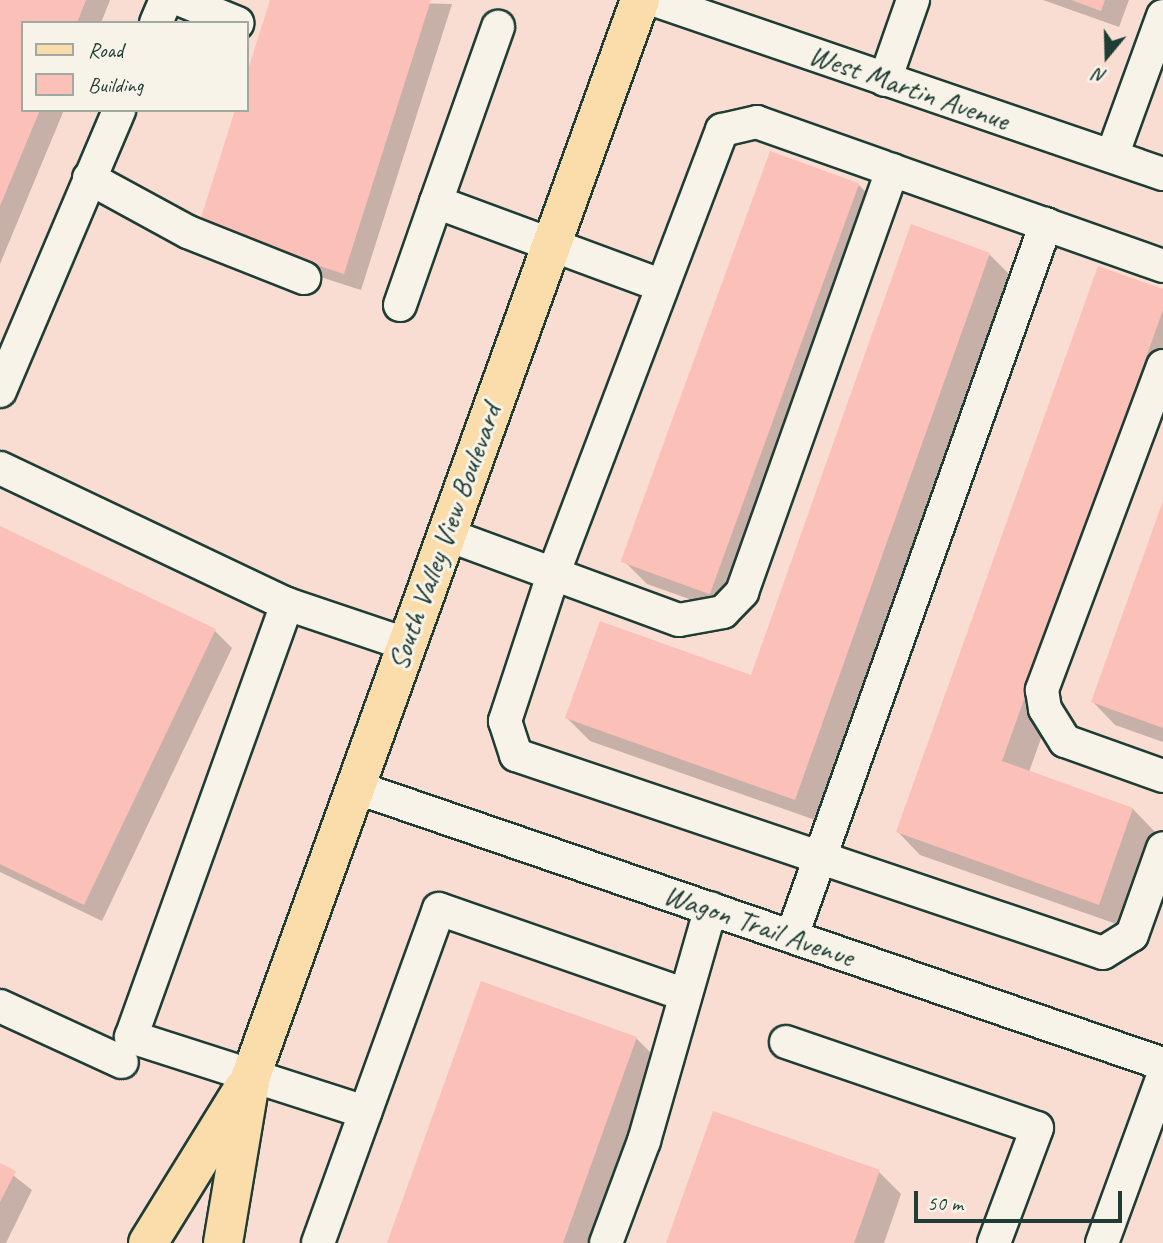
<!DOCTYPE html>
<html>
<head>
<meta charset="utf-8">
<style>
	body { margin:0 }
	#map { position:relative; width:1163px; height:1243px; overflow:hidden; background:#f8e9de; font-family:Caveat,sans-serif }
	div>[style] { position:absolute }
	.built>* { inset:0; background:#f9ddd3 }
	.shadow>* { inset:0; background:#0003 }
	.building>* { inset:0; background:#fbc0b8; transform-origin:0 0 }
	.roads { filter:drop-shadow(2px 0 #1f3d34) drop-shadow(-2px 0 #1f3d34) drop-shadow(0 2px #1f3d34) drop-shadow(0 -2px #1f3d34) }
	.minor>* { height:32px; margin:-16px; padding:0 16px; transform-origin:16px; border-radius:16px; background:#f7f3e8 }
	.major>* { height:38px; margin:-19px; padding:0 19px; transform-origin:19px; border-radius:19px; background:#faddab }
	span { translate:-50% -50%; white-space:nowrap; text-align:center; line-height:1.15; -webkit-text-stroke:6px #f7f3e8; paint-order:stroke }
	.street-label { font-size:30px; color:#1f3d34 }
	.legend { position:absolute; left:21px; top:21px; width:228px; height:91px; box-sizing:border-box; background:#f7f3e8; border:2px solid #a1aaa0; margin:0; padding:9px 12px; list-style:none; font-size:21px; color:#1f3d34 }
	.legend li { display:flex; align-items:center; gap:14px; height:35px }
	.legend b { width:35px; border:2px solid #a1aaa0 }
	.north { position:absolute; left:1072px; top:21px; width:70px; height:70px; -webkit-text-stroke:5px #f7f3e8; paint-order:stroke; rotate:199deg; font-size:19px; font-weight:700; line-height:28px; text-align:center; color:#1f3d34 }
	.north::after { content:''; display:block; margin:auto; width:24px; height:32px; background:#1f3d34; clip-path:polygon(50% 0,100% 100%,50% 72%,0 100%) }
	.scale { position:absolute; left:914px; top:1191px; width:208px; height:32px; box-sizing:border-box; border:4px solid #1f3d34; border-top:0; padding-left:9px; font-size:21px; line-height:24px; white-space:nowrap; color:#1f3d34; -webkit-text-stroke:5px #f7f3e8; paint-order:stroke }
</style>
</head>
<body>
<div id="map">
	<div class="built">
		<div style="clip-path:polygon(evenodd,0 0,1163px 0,1163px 1243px,0 1243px,0 0,23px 23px,247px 23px,247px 110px,23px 110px,23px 23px)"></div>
	</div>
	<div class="shadow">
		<div style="clip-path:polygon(0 0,110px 0,101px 23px,23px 23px,23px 110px,64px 110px,0 264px)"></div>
		<div style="clip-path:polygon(272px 0,452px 4px,361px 290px,217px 244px,247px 110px,247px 79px)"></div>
		<div style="clip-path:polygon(1043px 0,1129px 0,1119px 27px)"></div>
		<div style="clip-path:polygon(859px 185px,881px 208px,734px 615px,647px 584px,624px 561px)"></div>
		<div style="clip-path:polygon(989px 254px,1012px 277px,818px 821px,590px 741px,567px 718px,752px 677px)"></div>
		<div style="clip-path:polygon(1163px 291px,1163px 396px,1029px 772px,1133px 809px,1155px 832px,1122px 926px,920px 855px,898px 832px)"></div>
		<div style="clip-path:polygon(1163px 505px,1163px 742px,1115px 725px,1093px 702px)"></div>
		<div style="clip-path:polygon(0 528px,215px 631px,232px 648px,102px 921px,0 872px)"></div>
		<div style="clip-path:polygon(636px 1038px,659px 1061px,593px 1243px,389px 1243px)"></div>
		<div style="clip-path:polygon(0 1165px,32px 1190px,6px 1243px,0 1243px)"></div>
		<div style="clip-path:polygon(879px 1172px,901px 1194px,884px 1243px,668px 1243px)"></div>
	</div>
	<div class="building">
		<div style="clip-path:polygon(0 0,86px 0,77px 23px,23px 23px,23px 110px,40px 110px,0 206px)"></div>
		<div style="clip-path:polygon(270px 0,431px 0,344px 274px,198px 227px,235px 110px,247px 110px,247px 73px)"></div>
		<div style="clip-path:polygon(1071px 0,1105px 0,1101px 11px)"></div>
		<div style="left:770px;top:151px;width:95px;height:437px;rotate:20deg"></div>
		<div style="clip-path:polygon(911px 224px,990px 253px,795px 800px,565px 718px,600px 621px,751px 675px)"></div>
		<div style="clip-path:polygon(1098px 266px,1163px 289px,1163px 310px,1002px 761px,1133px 808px,1099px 905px,896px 832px)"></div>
		<div style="clip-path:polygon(1163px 501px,1163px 728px,1091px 702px)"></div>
		<div style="clip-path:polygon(0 526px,216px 629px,84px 905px,0 864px)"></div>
		<div style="clip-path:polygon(481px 981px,637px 1037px,563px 1243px,387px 1243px)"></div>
		<div style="clip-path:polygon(713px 1111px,880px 1170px,854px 1243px,666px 1243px)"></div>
		<div style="clip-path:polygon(0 1163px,16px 1171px,0 1202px)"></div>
	</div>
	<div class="roads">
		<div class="minor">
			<div style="left:181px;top:0;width:61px;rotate:22.3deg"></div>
			<div style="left:655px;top:0;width:537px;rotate:18.91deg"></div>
			<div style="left:156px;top:23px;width:25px;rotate:-67deg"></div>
			<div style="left:885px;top:80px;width:85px;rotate:-70.7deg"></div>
			<div style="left:1112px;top:156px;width:149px;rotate:-70deg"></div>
			<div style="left:89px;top:178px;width:113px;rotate:28.6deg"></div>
			<div style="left:188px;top:232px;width:125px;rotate:21.6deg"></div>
			<div style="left:436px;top:202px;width:186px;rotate:-70.5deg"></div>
			<div style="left:1163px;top:266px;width:431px;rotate:-160.5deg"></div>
			<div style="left:757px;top:122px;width:36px;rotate:167deg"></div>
			<div style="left:722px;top:130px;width:476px;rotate:110.8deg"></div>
			<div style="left:553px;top:575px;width:154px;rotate:108.2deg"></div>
			<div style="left:505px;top:721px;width:36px;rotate:72deg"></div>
			<div style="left:516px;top:755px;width:619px;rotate:18.64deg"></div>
			<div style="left:1103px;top:953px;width:34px;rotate:-32deg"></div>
			<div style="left:1132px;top:935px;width:92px;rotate:-70.4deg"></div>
			<div style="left:400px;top:305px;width:109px;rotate:-70.7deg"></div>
			<div style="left:436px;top:202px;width:239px;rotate:20.3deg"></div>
			<div style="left:1163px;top:366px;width:346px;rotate:110.5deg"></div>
			<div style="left:1042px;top:690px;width:19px;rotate:81deg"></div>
			<div style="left:1045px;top:709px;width:38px;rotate:58deg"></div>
			<div style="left:1065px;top:741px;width:104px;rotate:19.7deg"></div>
			<div style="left:0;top:391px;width:305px;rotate:-67deg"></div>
			<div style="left:0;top:468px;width:318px;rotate:25.4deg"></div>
			<div style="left:287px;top:604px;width:126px;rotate:18.6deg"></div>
			<div style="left:445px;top:534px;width:249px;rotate:20.2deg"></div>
			<div style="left:679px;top:620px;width:45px;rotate:-10.3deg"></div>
			<div style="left:723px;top:612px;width:28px;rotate:-46deg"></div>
			<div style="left:742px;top:592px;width:448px;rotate:-70.4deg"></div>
			<div style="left:287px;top:604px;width:460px;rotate:109.8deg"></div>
			<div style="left:131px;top:1037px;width:246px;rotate:17.8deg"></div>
			<div style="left:355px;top:787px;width:854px;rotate:18.92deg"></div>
			<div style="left:792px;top:936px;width:756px;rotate:-70.37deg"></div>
			<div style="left:0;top:1006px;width:134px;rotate:24.7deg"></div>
			<div style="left:786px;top:1042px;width:265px;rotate:18.9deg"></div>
			<div style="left:1037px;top:1128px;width:123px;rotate:110.5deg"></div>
			<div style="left:318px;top:1243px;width:355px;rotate:-70.1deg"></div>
			<div style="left:439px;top:909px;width:258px;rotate:19.2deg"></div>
			<div style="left:606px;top:1243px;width:109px;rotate:-69.6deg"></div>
			<div style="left:644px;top:1141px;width:242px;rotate:-74deg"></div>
			<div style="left:1102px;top:1243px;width:178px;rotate:-69.9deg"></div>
		</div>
		<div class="major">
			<div style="left:148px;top:1243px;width:181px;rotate:-58.3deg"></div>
			<div style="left:223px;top:1243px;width:169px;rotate:-80.5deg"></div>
			<div style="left:251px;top:1076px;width:1144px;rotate:-70.12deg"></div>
		</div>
	</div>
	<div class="street-label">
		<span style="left:909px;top:87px;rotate:19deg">West Martin Avenue</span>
		<span style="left:444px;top:537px;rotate:-70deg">South Valley View Boulevard</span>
		<span style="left:759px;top:925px;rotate:19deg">Wagon Trail Avenue</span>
	</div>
	<ul class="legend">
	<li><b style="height:9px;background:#faddab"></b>Road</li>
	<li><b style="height:19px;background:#fbc0b8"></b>Building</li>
	</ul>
	<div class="north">N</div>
	<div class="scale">50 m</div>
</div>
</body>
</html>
